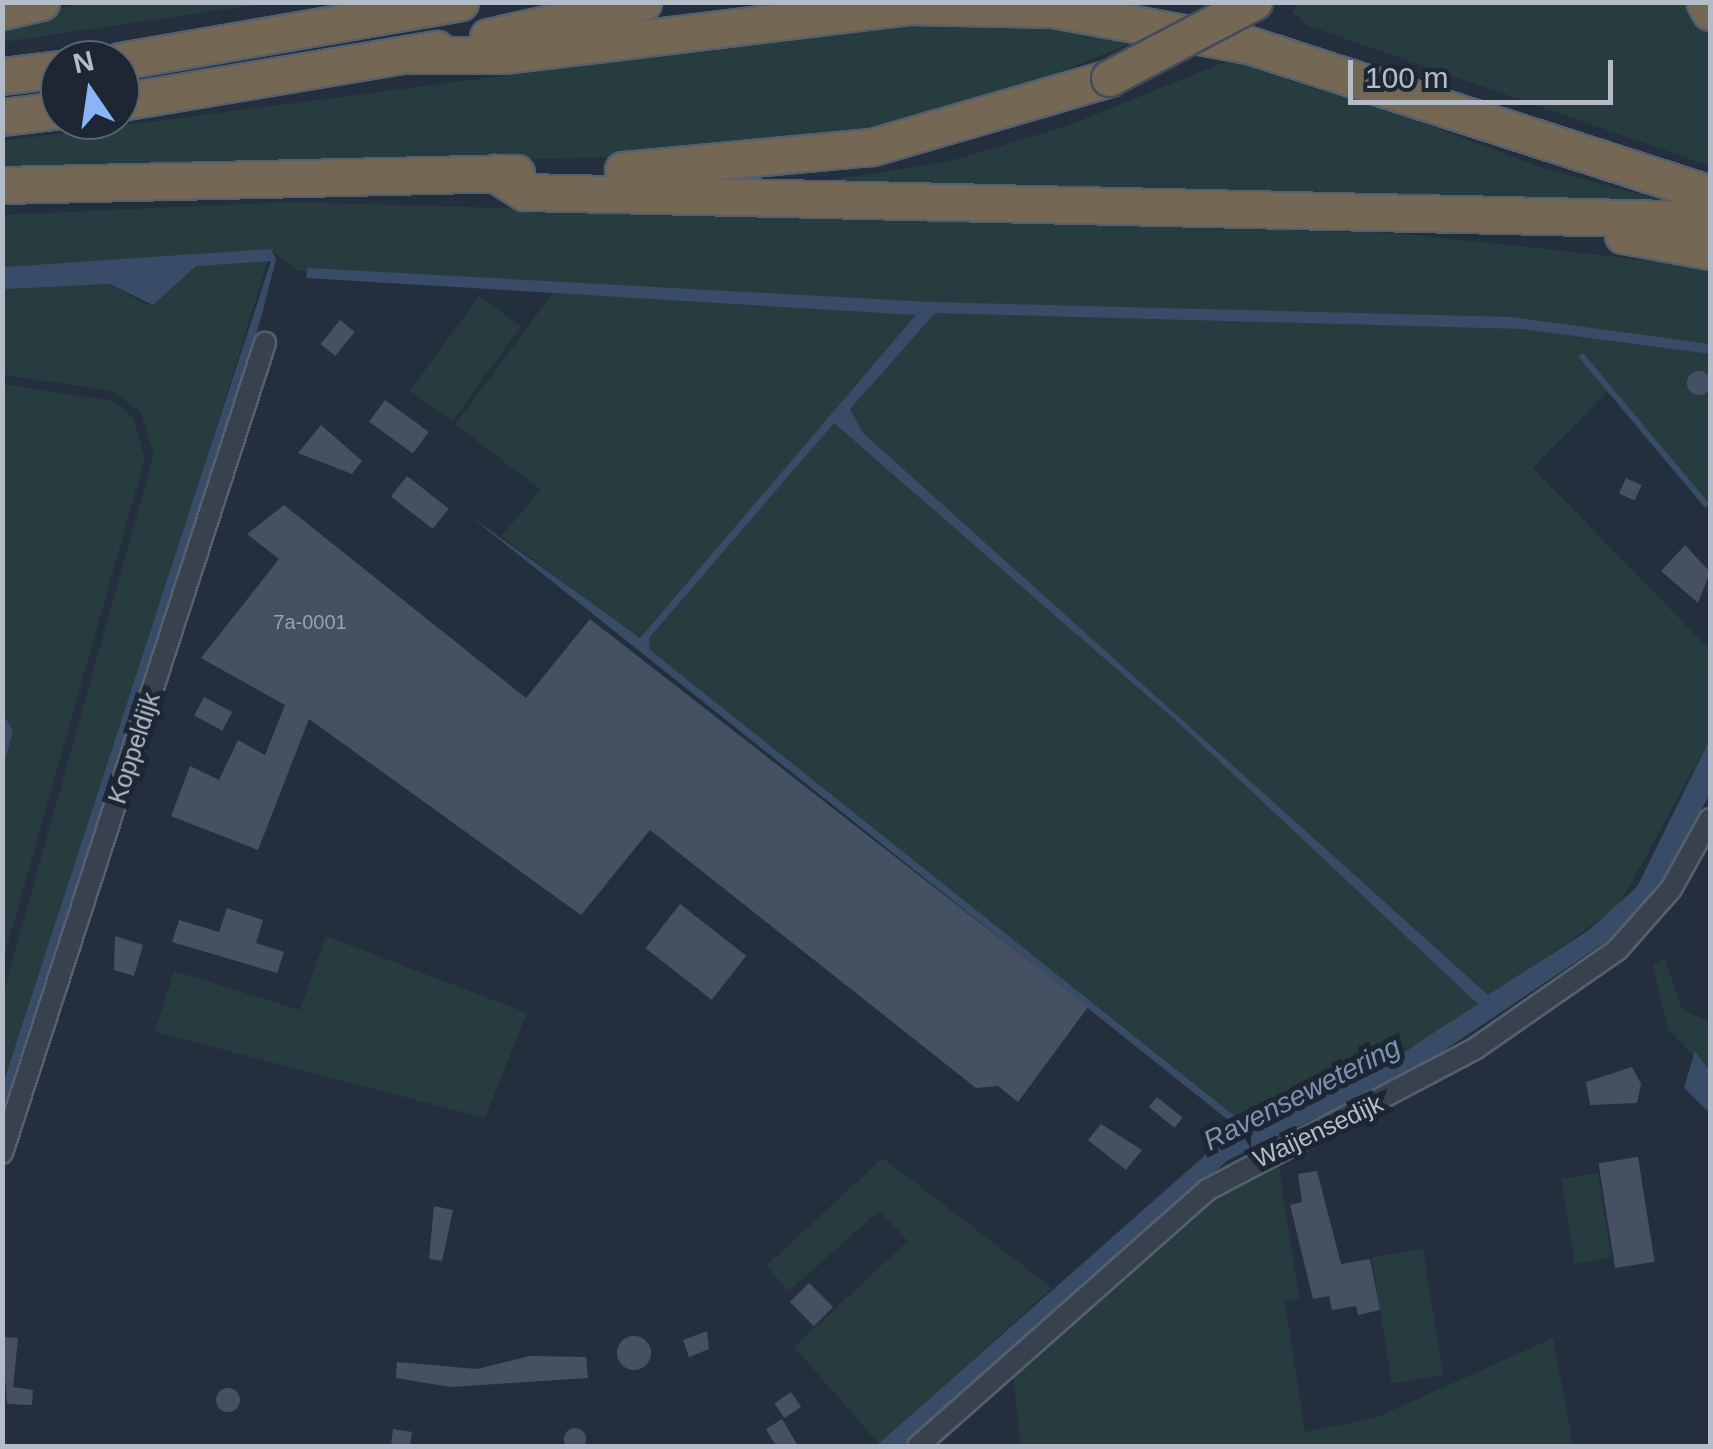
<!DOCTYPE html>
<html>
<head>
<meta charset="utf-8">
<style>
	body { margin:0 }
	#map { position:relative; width:1713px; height:1449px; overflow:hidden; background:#242f3e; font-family:Helvetica,sans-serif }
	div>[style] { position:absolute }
	.green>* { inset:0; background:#263c3f; transform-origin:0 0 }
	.water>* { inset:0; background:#394c67; transform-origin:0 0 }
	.building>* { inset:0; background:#455162; transform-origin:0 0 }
	.round { border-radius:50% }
	.roads { filter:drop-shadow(2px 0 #565f6c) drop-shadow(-2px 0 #565f6c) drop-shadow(0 2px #565f6c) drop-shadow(0 -2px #565f6c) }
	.minor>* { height:20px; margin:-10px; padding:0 10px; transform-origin:10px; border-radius:10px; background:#38414e }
	.motorway>* { height:35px; margin:-17.5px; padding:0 17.5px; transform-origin:17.5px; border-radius:17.5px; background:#746855 }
	.bridges { filter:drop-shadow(2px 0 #434c59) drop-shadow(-2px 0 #434c59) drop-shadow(0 2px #434c59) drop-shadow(0 -2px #434c59) }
	.motorway-bridge>* { height:35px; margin:-17.5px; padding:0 17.5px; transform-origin:17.5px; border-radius:17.5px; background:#746855 }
	span { translate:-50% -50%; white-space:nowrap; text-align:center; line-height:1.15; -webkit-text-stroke:10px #1d2633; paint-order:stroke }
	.number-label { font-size:20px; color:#98a1af }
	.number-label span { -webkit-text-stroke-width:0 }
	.street-label { font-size:25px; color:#b4bcc9 }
	.water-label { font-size:28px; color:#7c92b1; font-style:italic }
	.frame { position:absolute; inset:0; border:5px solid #b4bcc9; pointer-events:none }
	.north { position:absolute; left:40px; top:40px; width:100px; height:100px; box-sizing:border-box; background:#1d2633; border:2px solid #59626f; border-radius:50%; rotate:347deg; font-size:28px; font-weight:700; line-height:40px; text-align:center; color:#b4bcc9 }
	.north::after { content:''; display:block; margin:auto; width:35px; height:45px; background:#8ab4f8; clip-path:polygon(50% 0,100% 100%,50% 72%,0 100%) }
	.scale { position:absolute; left:1348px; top:60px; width:265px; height:45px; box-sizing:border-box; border:5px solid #b4bcc9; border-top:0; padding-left:12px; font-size:30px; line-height:35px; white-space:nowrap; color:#b4bcc9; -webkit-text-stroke:8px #1d2633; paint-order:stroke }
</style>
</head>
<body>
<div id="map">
	<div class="green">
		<div style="clip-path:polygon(1303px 2px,1690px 3px,1710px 36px,1710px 166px,1306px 25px,1292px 11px)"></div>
		<div style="clip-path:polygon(84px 3px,268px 3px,3px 42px,2px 21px)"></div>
		<div style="clip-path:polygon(956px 17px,1153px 34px,933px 124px,670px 156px,3px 170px,2px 141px)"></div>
		<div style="clip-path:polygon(1243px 55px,1548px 170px,1681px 205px,825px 181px,947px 162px,1064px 127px)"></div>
		<div style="clip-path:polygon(291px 202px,1396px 233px,1710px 267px,1710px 508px,1608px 391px,1533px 468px,1710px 650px,1710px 739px,1618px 907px,1431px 1037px,1243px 1125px,639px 645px,853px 393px,638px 639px,501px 536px,541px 490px,455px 424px,553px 293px,913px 312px,916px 319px,930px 302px,297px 271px,271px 250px,3px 267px,2px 215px)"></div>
		<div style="clip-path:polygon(269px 257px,130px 709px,3px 1084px,3px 994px,154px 454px,141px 413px,114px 391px,3px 375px,3px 288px,110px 284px,147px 305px,195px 266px)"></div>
		<div style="left:479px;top:296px;width:52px;height:117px;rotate:36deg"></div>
		<div style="clip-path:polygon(3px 384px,113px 401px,133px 418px,145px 458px,3px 961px)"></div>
		<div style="clip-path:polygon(326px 936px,527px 1013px,485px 1118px,155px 1032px,174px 971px,300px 1010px)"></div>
		<div style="clip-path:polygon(1664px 958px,1682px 1009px,1710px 1023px,1710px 1072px,1669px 1031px,1653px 966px)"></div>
		<div style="clip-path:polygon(1277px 1155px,1299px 1298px,1285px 1302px,1305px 1432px,1375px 1418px,1553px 1338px,1573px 1446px,1021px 1446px,1013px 1375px,1217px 1192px)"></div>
		<div style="clip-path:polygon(883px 1158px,1052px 1288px,879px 1444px,794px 1347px,908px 1241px,879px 1211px,789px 1291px,766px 1266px)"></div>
		<div style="left:1598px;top:1173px;width:86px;height:37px;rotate:81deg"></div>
		<div style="left:1423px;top:1249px;width:128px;height:52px;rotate:81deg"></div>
	</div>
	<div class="water">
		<div style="clip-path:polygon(271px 249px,276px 259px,261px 318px,3px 1109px,3px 1084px,271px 261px,196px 266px,153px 305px,110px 284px,5px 289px,3px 267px)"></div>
		<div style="clip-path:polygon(evenodd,308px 268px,931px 302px,1511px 317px,1710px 344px,1710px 354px,1523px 329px,935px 313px,850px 409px,863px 433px,1488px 995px,1589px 930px,1637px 887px,1710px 739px,1710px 793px,1669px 872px,1619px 933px,1409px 1074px,1228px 1160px,903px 1446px,876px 1446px,1237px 1127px,470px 516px,640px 638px,916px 315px,306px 278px,308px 268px,834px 423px,1181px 725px,1478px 1004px,1401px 1054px,1243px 1123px,650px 650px,649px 638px,834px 423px)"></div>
		<div style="left:1583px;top:353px;width:197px;height:6px;rotate:50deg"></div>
		<div style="clip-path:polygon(3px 714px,13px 731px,3px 767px)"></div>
		<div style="clip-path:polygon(1695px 1051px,1710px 1072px,1710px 1113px,1684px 1088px)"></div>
	</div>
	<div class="building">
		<div style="left:340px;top:320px;width:19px;height:31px;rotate:39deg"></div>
		<div class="round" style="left:1687px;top:371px;width:24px;height:24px"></div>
		<div style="left:385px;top:400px;width:54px;height:27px;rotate:36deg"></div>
		<div style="clip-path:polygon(321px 425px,362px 461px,352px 474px,298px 453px)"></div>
		<div style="left:407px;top:476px;width:53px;height:26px;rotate:38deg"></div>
		<div style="left:1626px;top:478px;width:17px;height:17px;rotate:24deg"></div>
		<div style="clip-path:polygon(284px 505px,526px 698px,590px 619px,1088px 1007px,1018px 1102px,998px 1086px,976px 1088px,650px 830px,581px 915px,309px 719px,258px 850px,171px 816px,190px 766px,219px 780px,238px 740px,265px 755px,285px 705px,201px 658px,279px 559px,247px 534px)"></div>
		<div style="clip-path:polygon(1685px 545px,1710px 572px,1698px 603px,1661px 571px)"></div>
		<div style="left:204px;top:697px;width:32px;height:21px;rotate:28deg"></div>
		<div style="left:680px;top:904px;width:84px;height:56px;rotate:38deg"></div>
		<div style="clip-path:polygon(227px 908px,263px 920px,256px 943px,284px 952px,277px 973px,172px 942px,179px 920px,219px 932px)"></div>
		<div style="clip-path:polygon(115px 936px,143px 945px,134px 976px,114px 970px)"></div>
		<div style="clip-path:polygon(1632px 1067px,1641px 1084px,1637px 1103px,1590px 1105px,1586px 1082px)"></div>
		<div style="left:1157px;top:1097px;width:33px;height:13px;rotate:39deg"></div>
		<div style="clip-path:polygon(1101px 1124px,1142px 1150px,1126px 1170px,1088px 1140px)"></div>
		<div style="left:1638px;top:1157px;width:106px;height:40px;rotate:81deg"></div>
		<div style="clip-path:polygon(1317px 1171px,1341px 1264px,1370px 1259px,1380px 1310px,1358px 1315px,1356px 1306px,1332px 1310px,1329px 1296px,1313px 1299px,1290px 1205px,1302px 1202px,1298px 1174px)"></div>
		<div style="clip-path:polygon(434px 1206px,453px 1210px,442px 1261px,429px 1259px)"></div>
		<div style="left:809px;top:1283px;width:34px;height:27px;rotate:45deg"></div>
		<div style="clip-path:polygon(707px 1331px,709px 1349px,689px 1357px,683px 1340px)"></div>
		<div class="round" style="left:617px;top:1336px;width:34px;height:34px"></div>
		<div style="clip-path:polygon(2px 1337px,18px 1338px,13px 1387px,33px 1390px,32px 1405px,7px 1404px)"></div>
		<div style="clip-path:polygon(530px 1356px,586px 1357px,588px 1378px,451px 1387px,396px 1378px,397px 1362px,477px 1369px)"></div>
		<div class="round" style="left:216px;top:1388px;width:24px;height:24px"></div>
		<div style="left:791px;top:1392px;width:18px;height:20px;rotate:56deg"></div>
		<div style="clip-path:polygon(782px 1419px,798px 1446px,776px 1446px,766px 1429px)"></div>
		<div class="round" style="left:564px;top:1428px;width:22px;height:22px"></div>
		<div style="clip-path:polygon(393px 1429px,412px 1432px,410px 1446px,391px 1446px)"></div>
	</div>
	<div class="roads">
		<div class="minor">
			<div style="left:2px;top:1153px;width:852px;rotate:-72.01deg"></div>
			<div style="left:918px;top:1446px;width:386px;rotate:-41.5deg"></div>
			<div style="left:1207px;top:1190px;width:304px;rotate:-27.8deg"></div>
			<div style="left:1476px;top:1048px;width:172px;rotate:-34.8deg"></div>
			<div style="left:1617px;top:950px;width:81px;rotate:-48.5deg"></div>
			<div style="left:1671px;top:889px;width:80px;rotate:-60.9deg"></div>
		</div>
		<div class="motorway">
			<div style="left:1705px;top:2px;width:11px;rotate:63deg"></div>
			<div style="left:2px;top:11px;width:40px;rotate:-13deg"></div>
			<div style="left:488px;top:37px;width:159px;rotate:-12.7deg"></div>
			<div style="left:414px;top:55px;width:91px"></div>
			<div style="left:505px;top:55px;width:408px;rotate:-6.9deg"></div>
			<div style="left:910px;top:6px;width:143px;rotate:1.2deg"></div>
			<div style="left:1053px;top:9px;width:202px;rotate:10.5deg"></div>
			<div style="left:1252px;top:46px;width:481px;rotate:17.9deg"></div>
			<div style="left:120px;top:61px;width:345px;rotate:-9.8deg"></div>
			<div style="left:2px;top:76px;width:58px;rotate:-6.9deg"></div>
			<div style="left:120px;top:102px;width:321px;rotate:-9.5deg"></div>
			<div style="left:2px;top:117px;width:58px;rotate:-6.9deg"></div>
			<div style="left:623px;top:170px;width:250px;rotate:-5.3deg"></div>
			<div style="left:872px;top:147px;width:247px;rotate:-16.2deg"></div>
			<div style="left:494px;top:173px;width:36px;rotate:32deg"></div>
			<div style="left:525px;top:192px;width:1185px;rotate:1.35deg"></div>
			<div style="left:2px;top:185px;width:514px;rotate:-1.34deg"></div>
			<div style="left:1623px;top:235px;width:88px;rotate:10.4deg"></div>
		</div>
	</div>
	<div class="bridges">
		<div class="motorway-bridge">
			<div style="left:1109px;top:78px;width:164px;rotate:-27.7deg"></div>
		</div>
	</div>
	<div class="number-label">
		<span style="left:310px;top:622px">7a-0001</span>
	</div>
	<div class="street-label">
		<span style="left:134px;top:748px;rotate:-72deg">Koppeldijk</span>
		<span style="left:1318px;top:1131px;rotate:-25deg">Waijensedijk</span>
	</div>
	<div class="water-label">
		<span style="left:1302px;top:1094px;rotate:-27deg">Ravensewetering</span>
	</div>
	<div class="frame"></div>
	<div class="north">N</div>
	<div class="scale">100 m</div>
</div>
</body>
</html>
